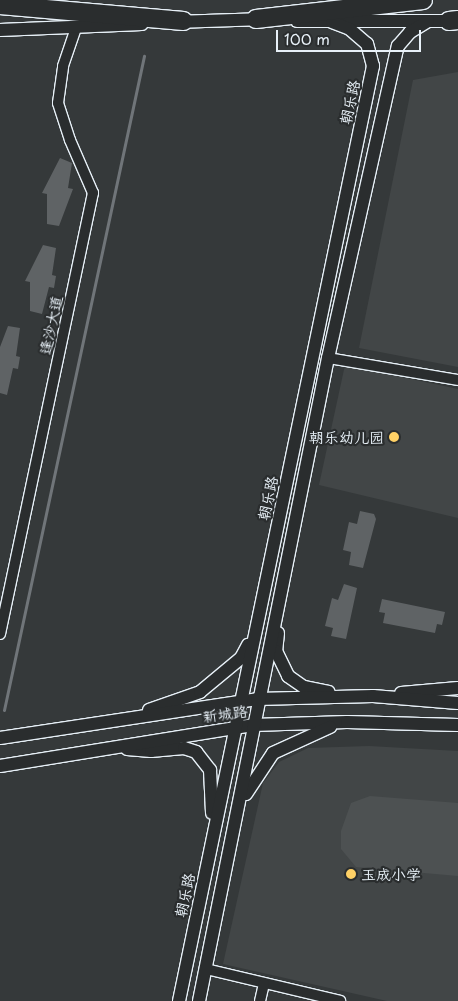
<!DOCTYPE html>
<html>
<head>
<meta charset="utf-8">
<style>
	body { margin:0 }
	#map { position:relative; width:458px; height:1001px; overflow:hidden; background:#35393a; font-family:"Playpen Sans","LXGW WenKai TC",sans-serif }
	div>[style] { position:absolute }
	.built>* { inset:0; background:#424647 }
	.green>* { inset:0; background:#4d5152 }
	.stream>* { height:3px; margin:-1.5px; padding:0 1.5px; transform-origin:1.5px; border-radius:1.5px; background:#707579 }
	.building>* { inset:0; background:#5f6365 }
	.roads { filter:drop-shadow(1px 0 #e8f1f8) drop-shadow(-1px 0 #e8f1f8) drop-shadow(0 1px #e8f1f8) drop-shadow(0 -1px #e8f1f8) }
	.minor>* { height:10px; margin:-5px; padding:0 5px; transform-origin:5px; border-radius:5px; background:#2a2d2e }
	.tertiary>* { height:12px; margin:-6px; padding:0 6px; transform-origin:6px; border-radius:6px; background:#2a2d2e }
	.trunk>* { height:18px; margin:-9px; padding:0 9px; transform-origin:9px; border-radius:9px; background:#2a2d2e }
	.dots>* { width:14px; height:14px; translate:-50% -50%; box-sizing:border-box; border:2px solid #2a2d2e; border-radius:50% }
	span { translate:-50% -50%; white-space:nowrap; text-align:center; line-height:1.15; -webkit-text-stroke:4.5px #2a2d2e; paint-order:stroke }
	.street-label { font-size:15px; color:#e8f1f8 }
	.poi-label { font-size:15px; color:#e8f1f8 }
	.right { translate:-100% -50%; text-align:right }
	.left { translate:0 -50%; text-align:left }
	.scale { position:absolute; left:276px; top:30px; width:145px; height:22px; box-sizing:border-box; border:2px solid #e8f1f8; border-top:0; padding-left:6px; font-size:15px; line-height:18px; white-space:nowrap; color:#e8f1f8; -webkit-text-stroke:4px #2a2d2e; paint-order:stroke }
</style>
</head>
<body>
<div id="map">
	<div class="built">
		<div style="clip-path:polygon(458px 72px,458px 367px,359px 348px,413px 80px)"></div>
		<div style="clip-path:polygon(345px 365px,458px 389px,458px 518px,319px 485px)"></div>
		<div style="clip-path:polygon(369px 746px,458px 751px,458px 1001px,387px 1001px,223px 964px,263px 783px,279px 762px,308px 748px)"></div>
	</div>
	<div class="green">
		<div style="clip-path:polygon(370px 796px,458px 803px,458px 876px,356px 867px,341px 849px,341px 831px,351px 803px)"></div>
	</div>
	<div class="stream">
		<div style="left:4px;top:710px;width:669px;rotate:-77.92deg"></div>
	</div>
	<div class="building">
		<div style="clip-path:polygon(60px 158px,72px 163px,68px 188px,73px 189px,59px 226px,47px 224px,47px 194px,42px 193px)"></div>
		<div style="clip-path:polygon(43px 245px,56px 248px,52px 275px,56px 276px,54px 288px,49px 287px,42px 314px,30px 311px,30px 282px,25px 281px)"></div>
		<div style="clip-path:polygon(8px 326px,20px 328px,16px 356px,20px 357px,18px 369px,13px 368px,7px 395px,0 393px,0 347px)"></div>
		<div style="clip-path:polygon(360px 511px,374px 514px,376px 519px,363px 568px,349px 565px,351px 552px,343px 550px,349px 522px,357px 524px)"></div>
		<div style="clip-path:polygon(344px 584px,357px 588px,346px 639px,331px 636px,333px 628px,325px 626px,332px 598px,338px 600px)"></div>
		<div style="clip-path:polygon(382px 599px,445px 612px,442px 625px,437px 624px,435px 633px,383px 623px,385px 613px,379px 612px)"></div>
	</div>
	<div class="roads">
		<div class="minor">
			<div style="left:328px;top:358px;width:132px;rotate:9.6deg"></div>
			<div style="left:0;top:634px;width:451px;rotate:-78.1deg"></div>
			<div style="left:93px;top:193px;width:58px;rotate:-113.5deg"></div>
			<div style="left:70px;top:140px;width:39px;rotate:-108deg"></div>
			<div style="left:58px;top:103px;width:37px;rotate:-82deg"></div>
			<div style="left:63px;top:66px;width:40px;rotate:-71.1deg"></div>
			<div style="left:206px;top:969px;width:138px;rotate:13.4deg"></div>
			<div style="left:260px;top:1001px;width:18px;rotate:-77deg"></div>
		</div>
		<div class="tertiary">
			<div style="left:297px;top:21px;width:160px"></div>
			<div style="left:175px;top:22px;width:90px;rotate:-1.9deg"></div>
			<div style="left:0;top:30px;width:142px;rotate:-2.4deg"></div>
			<div style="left:278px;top:633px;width:18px;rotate:96deg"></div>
			<div style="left:276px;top:651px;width:28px;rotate:64deg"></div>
			<div style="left:288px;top:676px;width:19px;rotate:35deg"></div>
			<div style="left:304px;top:687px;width:25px;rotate:11deg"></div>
			<div style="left:401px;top:693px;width:57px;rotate:-5deg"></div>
			<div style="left:149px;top:710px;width:54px;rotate:-19.4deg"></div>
			<div style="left:200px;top:692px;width:53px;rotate:-39.7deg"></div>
			<div style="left:241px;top:658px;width:15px;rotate:-62deg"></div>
			<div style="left:0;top:738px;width:260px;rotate:-8.6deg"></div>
			<div style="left:257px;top:699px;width:116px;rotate:-1.5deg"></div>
			<div style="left:373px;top:696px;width:85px;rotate:4.7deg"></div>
			<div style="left:127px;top:749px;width:24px;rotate:5deg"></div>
			<div style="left:151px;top:751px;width:33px;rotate:-5deg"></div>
			<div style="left:184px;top:748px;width:13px;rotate:18deg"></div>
			<div style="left:196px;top:752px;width:23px;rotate:52deg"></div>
			<div style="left:210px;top:770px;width:43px;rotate:87.3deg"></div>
			<div style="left:0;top:766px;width:256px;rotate:-9.2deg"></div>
			<div style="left:253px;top:725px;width:94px;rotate:-1.8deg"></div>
			<div style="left:347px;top:722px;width:111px;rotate:1.5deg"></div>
			<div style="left:246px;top:794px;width:49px;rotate:-56.6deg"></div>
			<div style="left:273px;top:753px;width:63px;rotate:-24.5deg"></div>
			<div style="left:179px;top:1001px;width:955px;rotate:-78.28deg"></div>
			<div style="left:373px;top:66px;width:23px;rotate:-105deg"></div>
			<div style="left:367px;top:44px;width:23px;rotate:-139deg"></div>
			<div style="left:350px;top:29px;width:19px;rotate:-159deg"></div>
			<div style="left:199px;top:1001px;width:656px;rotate:-78.66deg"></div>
			<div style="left:328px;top:358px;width:320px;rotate:-77.4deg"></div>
			<div style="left:398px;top:46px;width:18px;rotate:-49deg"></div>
			<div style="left:410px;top:32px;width:21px;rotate:-31deg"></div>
		</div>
		<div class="trunk">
			<div style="left:0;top:5px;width:184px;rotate:5deg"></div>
			<div style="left:256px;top:19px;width:168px;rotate:-6.5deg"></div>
			<div style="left:449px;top:21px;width:9px;rotate:-6deg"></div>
		</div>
	</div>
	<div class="dots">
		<div style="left:394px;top:437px;background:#ffd166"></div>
		<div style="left:351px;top:874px;background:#ffd166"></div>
	</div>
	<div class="street-label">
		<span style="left:349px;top:102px;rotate:-78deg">朝乐路</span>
		<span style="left:50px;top:325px;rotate:-78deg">逢沙大道</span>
		<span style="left:267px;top:498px;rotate:-78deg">朝乐路</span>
		<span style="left:225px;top:713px;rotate:-8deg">新城路</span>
		<span style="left:184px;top:895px;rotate:-78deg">朝乐路</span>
	</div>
	<div class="poi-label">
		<span class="right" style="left:384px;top:437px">朝乐幼儿园</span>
		<span class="left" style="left:361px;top:874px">玉成小学</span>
	</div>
	<div class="scale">100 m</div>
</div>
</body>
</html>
